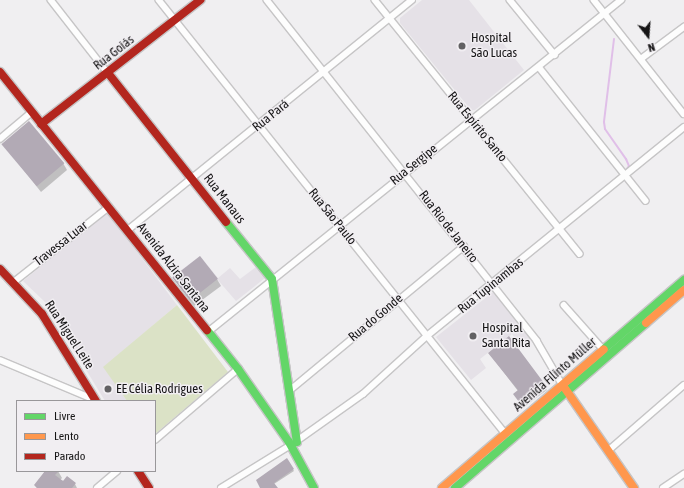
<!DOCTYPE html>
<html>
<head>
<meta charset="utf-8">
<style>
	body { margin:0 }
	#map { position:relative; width:684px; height:488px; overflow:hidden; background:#f0eff1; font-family:"Asap Condensed",sans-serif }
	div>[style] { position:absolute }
	.built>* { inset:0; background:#e5e1e7 }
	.green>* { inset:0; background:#dbe2c6 }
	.shadow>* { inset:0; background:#0003 }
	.stream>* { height:2px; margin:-1px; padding:0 1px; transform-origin:1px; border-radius:1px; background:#e0bfe8 }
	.building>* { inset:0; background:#b2aab5; transform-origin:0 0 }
	.roads { filter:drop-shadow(1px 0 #c6c5c6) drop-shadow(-1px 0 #c6c5c6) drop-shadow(0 1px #c6c5c6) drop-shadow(0 -1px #c6c5c6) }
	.street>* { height:5.5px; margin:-2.75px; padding:0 2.75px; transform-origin:2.75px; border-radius:2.75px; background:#fdfdfd }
	.fast>* { height:8px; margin:-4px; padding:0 4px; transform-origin:4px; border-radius:4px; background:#63d668 }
	.slow>* { height:8px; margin:-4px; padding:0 4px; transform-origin:4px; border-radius:4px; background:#ff974d }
	.jam>* { height:8px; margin:-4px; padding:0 4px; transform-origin:4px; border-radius:4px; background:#b3261e }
	.dots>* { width:11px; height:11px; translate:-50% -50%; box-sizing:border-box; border:2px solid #f1eef2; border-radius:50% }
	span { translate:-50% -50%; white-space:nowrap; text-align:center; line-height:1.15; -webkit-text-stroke:3px #f1eef2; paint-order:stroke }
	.poi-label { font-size:13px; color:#161516 }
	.left { translate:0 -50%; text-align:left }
	.street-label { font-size:13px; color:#161516 }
	.legend { position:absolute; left:16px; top:400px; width:140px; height:72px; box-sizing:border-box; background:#f1eef2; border:1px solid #99979a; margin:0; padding:5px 7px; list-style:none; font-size:12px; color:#161516 }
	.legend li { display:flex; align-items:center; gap:8px; height:20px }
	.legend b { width:20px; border:1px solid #99979a }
	.north { position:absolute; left:628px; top:16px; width:40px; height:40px; -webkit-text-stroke:3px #f1eef2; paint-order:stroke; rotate:163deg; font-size:11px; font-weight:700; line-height:16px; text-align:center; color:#161516 }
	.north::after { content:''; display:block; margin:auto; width:14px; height:18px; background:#161516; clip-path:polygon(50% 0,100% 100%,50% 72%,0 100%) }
</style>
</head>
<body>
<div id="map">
	<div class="built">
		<div style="clip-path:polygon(422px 0,469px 0,524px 70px,475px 110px,471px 110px,400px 23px,400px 18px)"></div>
		<div style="clip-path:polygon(107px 212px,177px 305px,104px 367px,127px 401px,105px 401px,45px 302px,23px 281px)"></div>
		<div style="clip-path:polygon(200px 256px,218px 278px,230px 268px,240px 279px,256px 267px,265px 278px,236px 301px,217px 279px,190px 300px,172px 277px)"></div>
		<div style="clip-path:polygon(493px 292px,532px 341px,523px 348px,512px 334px,480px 359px,486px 368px,471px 380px,436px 337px)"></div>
	</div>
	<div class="green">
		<div style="clip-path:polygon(177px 305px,228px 372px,155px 434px,155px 401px,127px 401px,103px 367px)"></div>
	</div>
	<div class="shadow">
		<div style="clip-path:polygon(3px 144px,63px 163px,67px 170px,41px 192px)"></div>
		<div style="clip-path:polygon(173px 278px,217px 279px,221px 286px,194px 306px)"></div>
		<div style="clip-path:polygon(509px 337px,547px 390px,524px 407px,518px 400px,518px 391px,489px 353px)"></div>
		<div style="clip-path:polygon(287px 460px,294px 471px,274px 484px,277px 488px,261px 488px)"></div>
		<div style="clip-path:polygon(46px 471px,58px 471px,62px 478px,60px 480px,75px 484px,77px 488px,37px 488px,35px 485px)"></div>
	</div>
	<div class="stream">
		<div style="left:614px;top:39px;width:84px;rotate:96.9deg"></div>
		<div style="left:604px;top:122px;width:7px;rotate:82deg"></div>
		<div style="left:605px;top:129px;width:37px;rotate:55deg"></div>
		<div style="left:626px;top:159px;width:8px;rotate:67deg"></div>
		<div style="left:629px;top:166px;width:5px;rotate:127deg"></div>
	</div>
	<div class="building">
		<div style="left:29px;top:121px;width:55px;height:36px;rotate:50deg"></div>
		<div style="left:200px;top:256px;width:29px;height:35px;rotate:52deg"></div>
		<div style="clip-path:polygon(509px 336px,544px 383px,519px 402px,513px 394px,518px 390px,488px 353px)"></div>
		<div style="clip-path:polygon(287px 458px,294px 469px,274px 483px,278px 488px,260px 488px,256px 480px)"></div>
		<div style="clip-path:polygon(45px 471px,59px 471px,55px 475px,63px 481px,67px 476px,76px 483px,72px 488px,37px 488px,34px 485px)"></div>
	</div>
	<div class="roads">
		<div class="street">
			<div style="left:51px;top:0;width:93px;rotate:52deg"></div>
			<div style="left:159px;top:0;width:554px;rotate:51.37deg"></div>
			<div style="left:267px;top:0;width:435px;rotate:51.6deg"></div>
			<div style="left:537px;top:341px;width:50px;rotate:59.8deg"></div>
			<div style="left:375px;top:0;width:326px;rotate:51.1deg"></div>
			<div style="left:510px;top:0;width:71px;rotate:50.7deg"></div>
			<div style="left:594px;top:0;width:145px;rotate:51.7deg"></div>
			<div style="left:641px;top:59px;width:54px;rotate:-36.7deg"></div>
			<div style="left:539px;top:67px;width:171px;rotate:51.4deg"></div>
			<div style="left:0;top:139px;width:42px;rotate:-40.2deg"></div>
			<div style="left:128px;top:230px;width:365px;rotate:-39deg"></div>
			<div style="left:14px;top:282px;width:121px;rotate:-38.3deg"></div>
			<div style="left:564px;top:305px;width:59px;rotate:48.4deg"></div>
			<div style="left:208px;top:332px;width:530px;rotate:-38.79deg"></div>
			<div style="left:0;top:360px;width:103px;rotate:22.8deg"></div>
			<div style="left:289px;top:391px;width:227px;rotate:-39.6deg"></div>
			<div style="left:155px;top:440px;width:109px;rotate:-40.5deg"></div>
			<div style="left:609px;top:450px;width:99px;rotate:-40.9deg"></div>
			<div style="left:97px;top:488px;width:26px;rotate:-40deg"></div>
			<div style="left:221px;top:488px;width:82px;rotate:-31.6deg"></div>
			<div style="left:291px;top:445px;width:88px;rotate:-35.3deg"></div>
			<div style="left:363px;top:394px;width:86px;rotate:-42.2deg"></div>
			<div style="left:427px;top:336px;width:331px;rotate:-39.1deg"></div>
			<div style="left:663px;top:488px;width:25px;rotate:-34deg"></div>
		</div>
		<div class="fast">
			<div style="left:226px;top:222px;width:73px;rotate:51.1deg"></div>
			<div style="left:272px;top:279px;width:165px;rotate:81.3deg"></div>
			<div style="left:207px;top:330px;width:50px;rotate:51.5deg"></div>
			<div style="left:238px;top:369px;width:89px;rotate:55.1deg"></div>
			<div style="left:289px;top:442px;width:52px;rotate:61.5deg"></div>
			<div style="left:604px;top:349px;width:106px;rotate:-40.8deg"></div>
			<div style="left:455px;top:488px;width:252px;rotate:-40.8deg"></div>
		</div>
		<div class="slow">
			<div style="left:646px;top:323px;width:50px;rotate:-41deg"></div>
			<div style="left:564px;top:387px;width:123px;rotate:55.3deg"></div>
			<div style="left:442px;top:488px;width:213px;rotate:-40.6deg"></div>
		</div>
		<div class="jam">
			<div style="left:0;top:72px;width:331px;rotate:51.3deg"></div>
			<div style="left:108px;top:73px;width:190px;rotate:51.6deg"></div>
			<div style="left:41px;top:124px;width:202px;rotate:-37.9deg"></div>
			<div style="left:0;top:269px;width:62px;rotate:47deg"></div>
			<div style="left:42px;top:314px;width:102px;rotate:58.2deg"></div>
			<div style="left:138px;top:471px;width:20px;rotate:57deg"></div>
		</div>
	</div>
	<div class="dots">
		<div style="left:462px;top:46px;background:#626163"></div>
		<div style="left:473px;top:336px;background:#626163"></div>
		<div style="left:108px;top:389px;background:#626163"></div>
	</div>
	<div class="poi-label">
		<span class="left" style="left:471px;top:46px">Hospital<br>São Lucas</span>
		<span class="left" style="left:482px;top:336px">Hospital<br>Santa Rita</span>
		<span class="left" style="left:116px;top:389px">EE Célia Rodrigues</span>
	</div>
	<div class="street-label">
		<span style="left:114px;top:53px;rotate:-38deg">Rua Goiás</span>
		<span style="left:271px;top:116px;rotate:-39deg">Rua Pará</span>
		<span style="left:477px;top:127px;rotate:51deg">Rua Espírito Santo</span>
		<span style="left:414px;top:165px;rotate:-39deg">Rua Sergipe</span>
		<span style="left:224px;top:199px;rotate:52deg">Rua Manaus</span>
		<span style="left:332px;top:217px;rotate:51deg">Rua São Paulo</span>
		<span style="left:448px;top:227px;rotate:52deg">Rua Rio de Janeiro</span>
		<span style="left:61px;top:244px;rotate:-38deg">Travessa Luar</span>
		<span style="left:173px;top:268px;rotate:52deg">Avenida Alzira Santana</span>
		<span style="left:491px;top:286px;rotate:-39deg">Rua Tupinambas</span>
		<span style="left:376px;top:318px;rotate:-40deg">Rua do Gonde</span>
		<span style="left:69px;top:335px;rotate:57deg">Rua Miguel Leite</span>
		<span style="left:555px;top:375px;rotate:-41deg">Avenida Filinto Müller</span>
	</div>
	<ul class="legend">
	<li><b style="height:5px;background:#63d668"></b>Livre</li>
	<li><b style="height:5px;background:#ff974d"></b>Lento</li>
	<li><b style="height:5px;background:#b3261e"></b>Parado</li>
	</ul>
	<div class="north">N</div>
</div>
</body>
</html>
